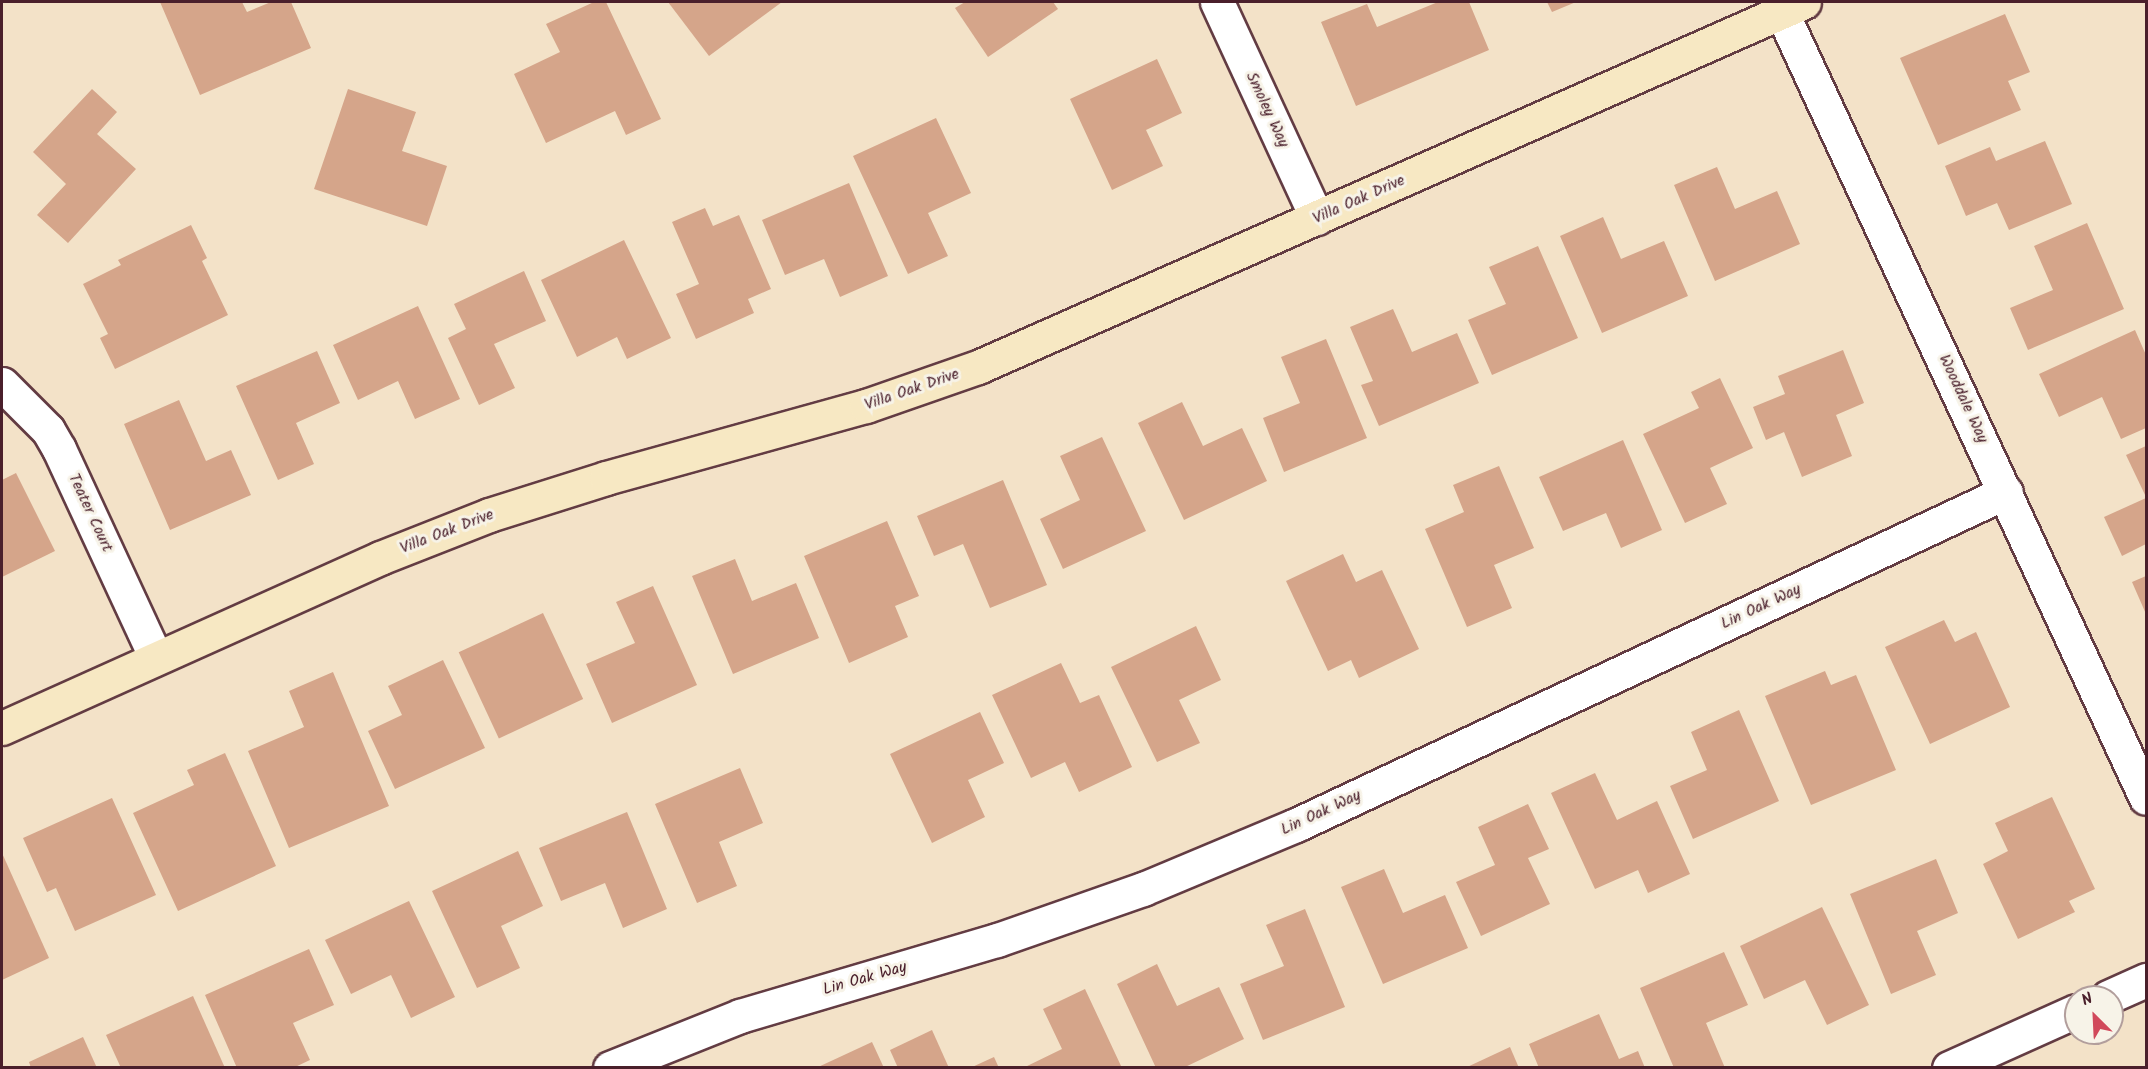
<!DOCTYPE html>
<html>
<head>
<meta charset="utf-8">
<style>
	body { margin:0 }
	#map { position:relative; width:2148px; height:1069px; overflow:hidden; background:#f3e2c8; font-family:Kalam,sans-serif }
	div>[style] { position:absolute }
	.building>* { inset:0; background:#d5a58a; transform-origin:0 0 }
	.roads { filter:drop-shadow(2px 0 #633c43) drop-shadow(-2px 0 #633c43) drop-shadow(0 2px #633c43) drop-shadow(0 -2px #633c43) }
	.street>* { height:33px; margin:-16.5px; padding:0 16.5px; transform-origin:16.5px; border-radius:16.5px; background:#fff }
	.secondary>* { height:33px; margin:-16.5px; padding:0 16.5px; transform-origin:16.5px; border-radius:16.5px; background:#f7e8c3 }
	span { translate:-50% -50%; white-space:nowrap; text-align:center; line-height:1.15; -webkit-text-stroke:6px #f7f3e8; paint-order:stroke }
	.street-label { font-size:16px; color:#4a1f2b }
	.frame { position:absolute; inset:0; border:3px solid #4a1f2b; pointer-events:none }
	.north { position:absolute; left:2064px; top:985px; width:60px; height:60px; box-sizing:border-box; background:#f7f3e8; border:2px solid #b29e9c; border-radius:50%; rotate:336deg; font-size:16px; font-weight:700; line-height:24px; text-align:center; color:#4a1f2b }
	.north::after { content:''; display:block; margin:auto; width:21px; height:27px; background:#d1495b; clip-path:polygon(50% 0,100% 100%,50% 72%,0 100%) }
</style>
</head>
<body>
<div id="map">
	<div class="building">
		<div style="clip-path:polygon(160px 2px,242px 2px,247px 12px,271px 2px,291px 2px,311px 48px,200px 95px)"></div>
		<div style="clip-path:polygon(594px 2px,606px 2px,661px 119px,626px 135px,615px 111px,546px 143px,514px 74px,560px 52px,546px 24px)"></div>
		<div style="clip-path:polygon(668px 2px,782px 2px,709px 56px)"></div>
		<div style="clip-path:polygon(965px 2px,1053px 2px,1058px 9px,988px 57px,955px 8px)"></div>
		<div style="clip-path:polygon(1438px 2px,1469px 2px,1489px 50px,1356px 106px,1321px 22px,1367px 4px,1377px 27px)"></div>
		<div style="clip-path:polygon(1547px 2px,1576px 2px,1552px 12px)"></div>
		<div style="clip-path:polygon(2005px 14px,2030px 72px,2008px 81px,2021px 110px,1938px 145px,1900px 58px)"></div>
		<div style="clip-path:polygon(1157px 59px,1182px 113px,1146px 130px,1163px 166px,1112px 190px,1070px 99px)"></div>
		<div style="clip-path:polygon(92px 89px,117px 112px,97px 134px,136px 169px,68px 243px,37px 215px,66px 184px,33px 152px)"></div>
		<div style="clip-path:polygon(348px 89px,416px 112px,402px 151px,447px 166px,427px 226px,314px 189px)"></div>
		<div style="clip-path:polygon(936px 118px,971px 193px,928px 213px,948px 256px,908px 274px,853px 156px)"></div>
		<div style="clip-path:polygon(2045px 141px,2072px 204px,2009px 230px,1997px 203px,1966px 216px,1945px 166px,1990px 147px,1996px 161px)"></div>
		<div style="clip-path:polygon(1717px 167px,1735px 209px,1777px 191px,1800px 244px,1715px 281px,1674px 185px)"></div>
		<div style="clip-path:polygon(849px 183px,888px 276px,840px 297px,824px 259px,785px 275px,762px 220px)"></div>
		<div style="clip-path:polygon(705px 208px,713px 226px,739px 215px,771px 289px,748px 299px,754px 313px,696px 339px,676px 294px,699px 284px,672px 222px)"></div>
		<div style="clip-path:polygon(1603px 217px,1621px 259px,1664px 241px,1688px 296px,1602px 333px,1560px 236px)"></div>
		<div style="clip-path:polygon(2087px 223px,2124px 309px,2028px 350px,2010px 308px,2053px 290px,2034px 246px)"></div>
		<div style="clip-path:polygon(191px 225px,207px 258px,202px 261px,228px 315px,115px 369px,100px 338px,108px 334px,83px 284px,121px 265px,118px 260px)"></div>
		<div style="clip-path:polygon(624px 240px,671px 338px,627px 359px,617px 337px,577px 357px,541px 280px)"></div>
		<div style="clip-path:polygon(1538px 246px,1578px 338px,1492px 375px,1468px 320px,1506px 304px,1489px 267px)"></div>
		<div style="clip-path:polygon(524px 271px,546px 321px,494px 344px,515px 388px,479px 405px,448px 338px,466px 329px,454px 304px)"></div>
		<div style="clip-path:polygon(418px 306px,460px 399px,415px 419px,398px 381px,358px 400px,333px 345px)"></div>
		<div style="clip-path:polygon(1393px 309px,1412px 352px,1457px 333px,1479px 383px,1379px 426px,1361px 385px,1373px 381px,1350px 327px)"></div>
		<div style="clip-path:polygon(2135px 330px,2146px 355px,2146px 428px,2121px 439px,2102px 397px,2059px 417px,2039px 374px)"></div>
		<div style="clip-path:polygon(1326px 339px,1367px 438px,1284px 472px,1263px 418px,1300px 403px,1281px 357px)"></div>
		<div style="clip-path:polygon(1843px 350px,1864px 403px,1836px 415px,1852px 456px,1802px 477px,1784px 432px,1766px 440px,1753px 407px,1785px 394px,1778px 376px)"></div>
		<div style="clip-path:polygon(317px 351px,340px 403px,296px 423px,314px 464px,278px 480px,236px 386px)"></div>
		<div style="clip-path:polygon(1720px 378px,1753px 448px,1710px 468px,1727px 504px,1685px 523px,1643px 434px,1699px 408px,1691px 392px)"></div>
		<div style="clip-path:polygon(179px 400px,206px 461px,231px 450px,251px 495px,170px 530px,124px 424px)"></div>
		<div style="clip-path:polygon(1182px 402px,1203px 446px,1242px 428px,1267px 481px,1184px 520px,1138px 423px)"></div>
		<div style="clip-path:polygon(1102px 437px,1146px 531px,1063px 569px,1040px 519px,1080px 500px,1060px 456px)"></div>
		<div style="clip-path:polygon(1623px 440px,1662px 530px,1621px 548px,1606px 513px,1563px 531px,1539px 477px)"></div>
		<div style="clip-path:polygon(2146px 446px,2146px 497px,2126px 455px)"></div>
		<div style="clip-path:polygon(1499px 466px,1534px 548px,1494px 565px,1512px 608px,1467px 627px,1425px 529px,1464px 512px,1453px 485px)"></div>
		<div style="clip-path:polygon(16px 473px,55px 551px,2px 577px,2px 480px)"></div>
		<div style="clip-path:polygon(1003px 480px,1047px 585px,990px 608px,963px 544px,934px 556px,917px 516px)"></div>
		<div style="clip-path:polygon(2146px 498px,2146px 544px,2122px 556px,2104px 517px)"></div>
		<div style="clip-path:polygon(887px 521px,919px 596px,895px 606px,908px 637px,849px 663px,804px 556px)"></div>
		<div style="clip-path:polygon(1343px 554px,1356px 582px,1382px 570px,1419px 649px,1359px 678px,1351px 660px,1328px 671px,1286px 581px)"></div>
		<div style="clip-path:polygon(735px 559px,752px 601px,796px 583px,819px 638px,733px 674px,692px 576px)"></div>
		<div style="clip-path:polygon(2146px 576px,2146px 614px,2132px 582px)"></div>
		<div style="clip-path:polygon(653px 586px,697px 685px,612px 723px,586px 664px,635px 643px,616px 602px)"></div>
		<div style="left:543px;top:613px;width:95px;height:93px;rotate:65deg"></div>
		<div style="clip-path:polygon(1944px 620px,1955px 642px,1976px 632px,2010px 707px,1930px 744px,1885px 647px)"></div>
		<div style="clip-path:polygon(1196px 626px,1221px 680px,1179px 700px,1200px 743px,1157px 762px,1111px 667px)"></div>
		<div style="clip-path:polygon(443px 660px,485px 748px,395px 789px,368px 731px,402px 715px,388px 686px)"></div>
		<div style="clip-path:polygon(1061px 663px,1080px 703px,1099px 695px,1132px 767px,1079px 792px,1065px 762px,1031px 778px,992px 695px)"></div>
		<div style="clip-path:polygon(1825px 671px,1831px 685px,1856px 675px,1896px 770px,1811px 805px,1765px 696px)"></div>
		<div style="clip-path:polygon(333px 672px,389px 806px,289px 848px,248px 751px,304px 727px,289px 691px)"></div>
		<div style="clip-path:polygon(1739px 710px,1779px 801px,1693px 839px,1670px 786px,1707px 770px,1691px 732px)"></div>
		<div style="clip-path:polygon(980px 712px,1004px 763px,968px 780px,985px 817px,932px 843px,890px 754px)"></div>
		<div style="clip-path:polygon(225px 753px,276px 866px,178px 911px,133px 813px,194px 785px,187px 770px)"></div>
		<div style="clip-path:polygon(740px 768px,763px 823px,719px 842px,737px 886px,697px 903px,655px 804px)"></div>
		<div style="clip-path:polygon(1595px 773px,1617px 820px,1657px 801px,1690px 874px,1648px 893px,1638px 870px,1595px 889px,1551px 793px)"></div>
		<div style="clip-path:polygon(2052px 797px,2095px 889px,2069px 901px,2075px 912px,2018px 939px,1983px 864px,2008px 851px,1995px 823px)"></div>
		<div style="clip-path:polygon(112px 798px,156px 895px,75px 931px,56px 888px,47px 892px,23px 838px)"></div>
		<div style="clip-path:polygon(1528px 804px,1549px 849px,1528px 858px,1550px 904px,1481px 936px,1456px 882px,1495px 865px,1478px 827px)"></div>
		<div style="clip-path:polygon(627px 812px,667px 909px,623px 928px,605px 883px,561px 901px,539px 848px)"></div>
		<div style="clip-path:polygon(518px 851px,543px 906px,501px 926px,520px 968px,477px 988px,432px 891px)"></div>
		<div style="clip-path:polygon(2px 853px,49px 958px,2px 980px)"></div>
		<div style="clip-path:polygon(1936px 859px,1958px 913px,1917px 931px,1936px 975px,1891px 994px,1850px 894px)"></div>
		<div style="clip-path:polygon(1384px 869px,1403px 913px,1445px 895px,1468px 948px,1383px 984px,1341px 887px)"></div>
		<div style="clip-path:polygon(409px 901px,455px 997px,411px 1018px,391px 975px,351px 994px,325px 940px)"></div>
		<div style="clip-path:polygon(1822px 907px,1869px 1005px,1827px 1025px,1805px 980px,1764px 999px,1740px 946px)"></div>
		<div style="clip-path:polygon(1305px 909px,1345px 1007px,1263px 1040px,1240px 984px,1284px 966px,1266px 925px)"></div>
		<div style="clip-path:polygon(309px 949px,334px 1005px,293px 1023px,310px 1060px,293px 1068px,237px 1068px,205px 995px)"></div>
		<div style="clip-path:polygon(1724px 952px,1748px 1005px,1706px 1023px,1725px 1068px,1674px 1068px,1640px 988px)"></div>
		<div style="clip-path:polygon(1157px 964px,1177px 1006px,1219px 987px,1244px 1039px,1183px 1068px,1156px 1068px,1117px 984px)"></div>
		<div style="clip-path:polygon(1085px 989px,1122px 1068px,1023px 1068px,1062px 1049px,1043px 1009px)"></div>
		<div style="clip-path:polygon(193px 996px,225px 1068px,121px 1068px,106px 1035px)"></div>
		<div style="clip-path:polygon(1599px 1014px,1619px 1059px,1638px 1051px,1645px 1068px,1539px 1068px,1529px 1044px)"></div>
		<div style="clip-path:polygon(932px 1030px,949px 1068px,898px 1068px,890px 1050px)"></div>
		<div style="clip-path:polygon(83px 1037px,97px 1068px,31px 1068px,29px 1062px)"></div>
		<div style="clip-path:polygon(872px 1042px,884px 1068px,816px 1068px)"></div>
		<div style="clip-path:polygon(1510px 1047px,1519px 1068px,1465px 1068px)"></div>
		<div style="clip-path:polygon(994px 1057px,999px 1068px,970px 1068px)"></div>
	</div>
	<div class="roads">
		<div class="street">
			<div style="left:1217px;top:2px;width:238px;rotate:65.2deg"></div>
			<div style="left:1777px;top:2px;width:877px;rotate:65.13deg"></div>
			<div style="left:2px;top:384px;width:65px;rotate:45deg"></div>
			<div style="left:48px;top:430px;width:22px;rotate:60deg"></div>
			<div style="left:59px;top:449px;width:230px;rotate:65.1deg"></div>
			<div style="left:2108px;top:997px;width:42px;rotate:-24.1deg"></div>
			<div style="left:610px;top:1068px;width:140px;rotate:-21.8deg"></div>
			<div style="left:740px;top:1016px;width:268px;rotate:-16.5deg"></div>
			<div style="left:997px;top:940px;width:155px;rotate:-19.3deg"></div>
			<div style="left:1143px;top:889px;width:166px;rotate:-22.7deg"></div>
			<div style="left:1296px;top:825px;width:784px;rotate:-25.13deg"></div>
			<div style="left:1949px;top:1068px;width:139px;rotate:-24.2deg"></div>
		</div>
		<div class="secondary">
			<div style="left:2px;top:728px;width:414px;rotate:-24.2deg"></div>
			<div style="left:380px;top:558px;width:117px;rotate:-21.5deg"></div>
			<div style="left:489px;top:515px;width:123px;rotate:-17.5deg"></div>
			<div style="left:606px;top:478px;width:270px;rotate:-15.5deg"></div>
			<div style="left:866px;top:406px;width:119px;rotate:-19.2deg"></div>
			<div style="left:978px;top:367px;width:903px;rotate:-23.84deg"></div>
		</div>
	</div>
	<div class="street-label">
		<span style="left:1267px;top:110px;rotate:65deg">Smoley Way</span>
		<span style="left:1359px;top:200px;rotate:-24deg">Villa Oak Drive</span>
		<span style="left:912px;top:390px;rotate:-19deg">Villa Oak Drive</span>
		<span style="left:1963px;top:399px;rotate:65deg">Wooddale Way</span>
		<span style="left:90px;top:513px;rotate:65deg">Teater Court</span>
		<span style="left:447px;top:532px;rotate:-21deg">Villa Oak Drive</span>
		<span style="left:1761px;top:607px;rotate:-25deg">Lin Oak Way</span>
		<span style="left:1321px;top:813px;rotate:-25deg">Lin Oak Way</span>
		<span style="left:865px;top:979px;rotate:-16deg">Lin Oak Way</span>
	</div>
	<div class="frame"></div>
	<div class="north">N</div>
</div>
</body>
</html>
